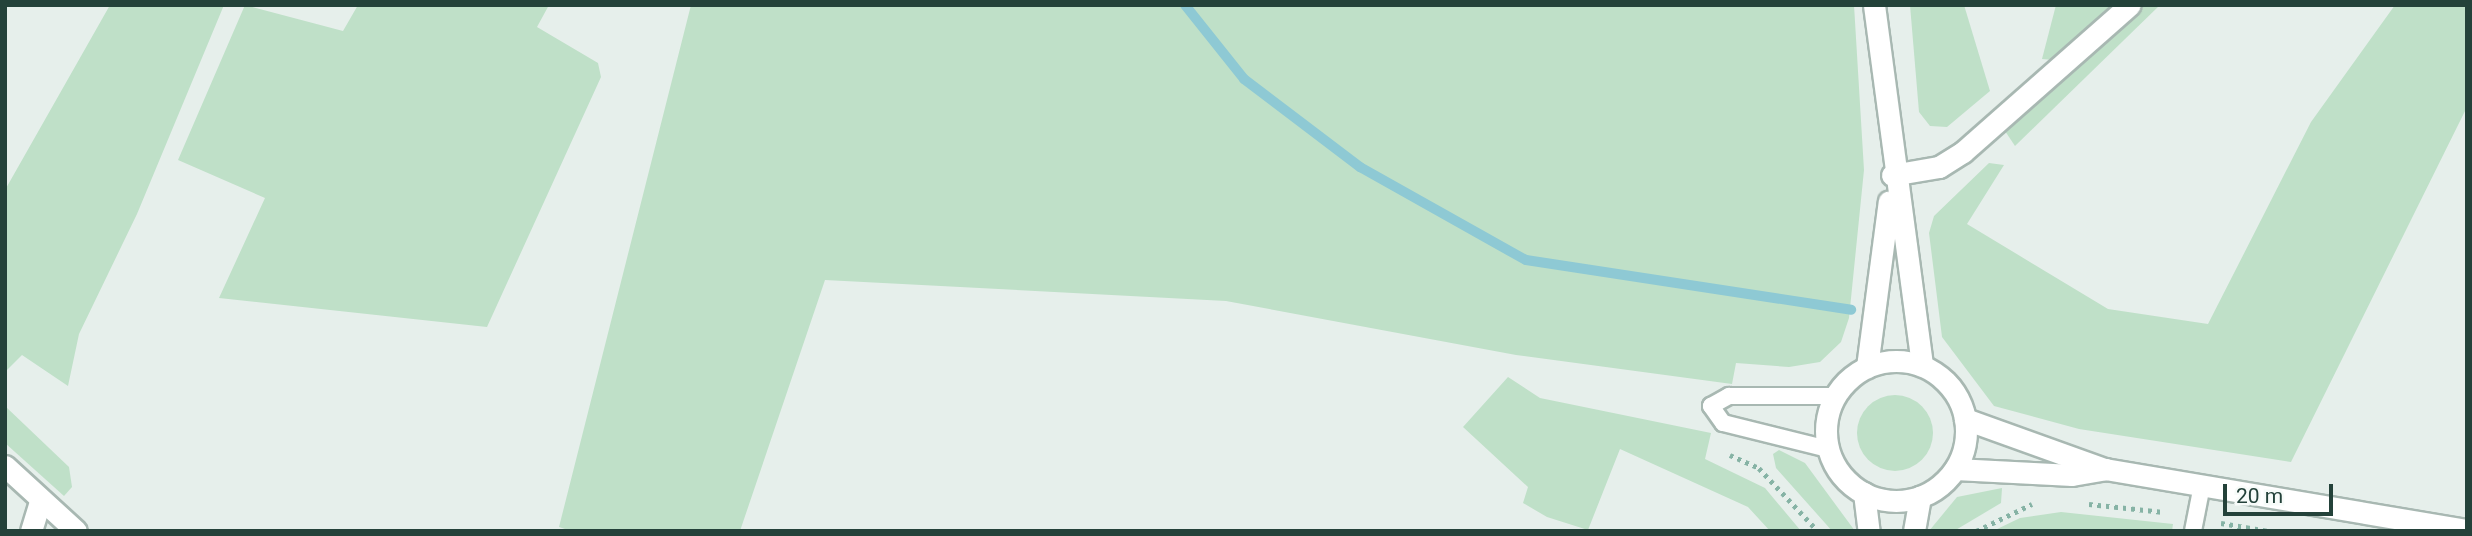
<!DOCTYPE html>
<html>
<head>
<meta charset="utf-8">
<style>
	body { margin:0 }
	#map { position:relative; width:2472px; height:536px; overflow:hidden; background:#e6efeb; font-family:Roboto,sans-serif }
	div>[style] { position:absolute }
	.green>* { inset:0; background:#bfe0c8 }
	.round { border-radius:50% }
	.stream>* { height:10px; margin:-5px; padding:0 5px; transform-origin:5px; border-radius:5px; background:#8ec9d4 }
	.path>* { height:4.5px; margin-top:-2.25px; transform-origin:0; background:repeating-linear-gradient(90deg,#86b3a5 0 3.5px,transparent 0 8.5px) }
	.roads { filter:drop-shadow(2px 0 #a8b8b2) drop-shadow(-2px 0 #a8b8b2) drop-shadow(0 2px #a8b8b2) drop-shadow(0 -2px #a8b8b2) }
	.lane>* { height:16px; margin:-8px; padding:0 8px; transform-origin:8px; border-radius:8px; background:#fff }
	.street>* { height:21px; margin:-10.5px; padding:0 10.5px; transform-origin:10.5px; border-radius:10.5px; background:#fff }
	.secondary>* { height:21px; margin:-10.5px; padding:0 10.5px; transform-origin:10.5px; border-radius:10.5px; background:#fff }
	.secondary>.ring { margin:-10.5px; padding:0; box-sizing:content-box; background:none; border:21px solid #fff; border-radius:50% }
	span { translate:-50% -50%; white-space:nowrap; text-align:center; line-height:1.15; -webkit-text-stroke:6px #f7fbf9; paint-order:stroke }
	.frame { position:absolute; inset:0; border:7px solid #24423a; pointer-events:none }
	.scale { position:absolute; left:2223px; top:484px; width:110px; height:32px; box-sizing:border-box; border:4px solid #24423a; border-top:0; padding-left:9px; font-size:21px; line-height:24px; white-space:nowrap; color:#24423a; -webkit-text-stroke:5px #f7fbf9; paint-order:stroke }
</style>
</head>
<body>
<div id="map">
	<div class="green">
		<div style="clip-path:polygon(110px 5px,224px 5px,137px 214px,79px 334px,68px 386px,22px 355px,5px 372px,5px 190px)"></div>
		<div style="clip-path:polygon(245px 5px,343px 31px,358px 5px,549px 5px,537px 27px,598px 63px,601px 77px,487px 327px,219px 298px,265px 198px,178px 160px)"></div>
		<div style="clip-path:polygon(691px 5px,1854px 5px,1864px 170px,1849px 318px,1841px 342px,1820px 362px,1789px 367px,1736px 363px,1732px 384px,1516px 355px,1226px 301px,825px 280px,740px 531px,571px 531px,559px 527px)"></div>
		<div style="clip-path:polygon(1910px 5px,1964px 5px,1990px 91px,1947px 127px,1930px 126px,1919px 112px)"></div>
		<div style="clip-path:polygon(2056px 5px,2113px 5px,2054px 60px,2042px 59px)"></div>
		<div style="clip-path:polygon(2144px 5px,2160px 5px,2015px 146px,2005px 131px)"></div>
		<div style="clip-path:polygon(2395px 5px,2467px 5px,2467px 107px,2291px 462px,2079px 429px,1994px 406px,1942px 337px,1929px 233px,1934px 216px,1989px 163px,2004px 165px,1967px 224px,2108px 309px,2208px 324px,2311px 122px)"></div>
		<div style="clip-path:polygon(1508px 377px,1540px 398px,1711px 433px,1705px 459px,1765px 488px,1801px 531px,1770px 531px,1748px 507px,1620px 449px,1588px 530px,1547px 517px,1523px 503px,1528px 487px,1463px 427px)"></div>
		<div class="round" style="left:1857px;top:395px;width:76px;height:76px"></div>
		<div style="clip-path:polygon(5px 406px,69px 467px,72px 487px,64px 496px,5px 443px)"></div>
		<div style="clip-path:polygon(1779px 450px,1805px 463px,1855px 531px,1832px 531px,1825px 523px,1776px 468px,1773px 454px)"></div>
		<div style="clip-path:polygon(2002px 488px,2001px 503px,1954px 531px,1929px 531px,1957px 497px)"></div>
		<div style="clip-path:polygon(2061px 512px,2173px 524px,2172px 531px,1993px 531px,2020px 518px)"></div>
	</div>
	<div class="stream">
		<div style="left:1185px;top:5px;width:95px;rotate:51.4deg"></div>
		<div style="left:1244px;top:79px;width:146px;rotate:37.2deg"></div>
		<div style="left:1360px;top:167px;width:190px;rotate:29.3deg"></div>
		<div style="left:1526px;top:260px;width:329px;rotate:8.7deg"></div>
	</div>
	<div class="path">
		<div style="left:1730px;top:455px;width:32px;rotate:24deg"></div>
		<div style="left:1759px;top:468px;width:86px;rotate:46.9deg"></div>
		<div style="left:2089px;top:504px;width:75px;rotate:6.1deg"></div>
		<div style="left:2221px;top:523px;width:48px;rotate:9.7deg"></div>
		<div style="left:1976px;top:531px;width:62px;rotate:-25.7deg"></div>
	</div>
	<div class="roads">
		<div class="lane">
			<div style="left:1828px;top:449px;width:108px;rotate:-166.1deg"></div>
			<div style="left:1723px;top:423px;width:21px;rotate:-125deg"></div>
			<div style="left:1711px;top:406px;width:21px;rotate:-29deg"></div>
			<div style="left:1729px;top:396px;width:106px"></div>
			<div style="left:2193px;top:531px;width:47px;rotate:-78.9deg"></div>
		</div>
		<div class="street">
			<div style="left:1892px;top:175px;width:48px;rotate:-9.7deg"></div>
			<div style="left:1939px;top:167px;width:28px;rotate:-32deg"></div>
			<div style="left:1963px;top:152px;width:222px;rotate:-41.4deg"></div>
			<div style="left:5px;top:466px;width:96px;rotate:42.5deg"></div>
			<div style="left:31px;top:531px;width:30px;rotate:-73deg"></div>
		</div>
		<div class="secondary">
			<div style="left:1874px;top:5px;width:364px;rotate:82.4deg"></div>
			<div class="ring" style="left:1826px;top:361px;width:119px;height:119px"></div>
			<div style="left:1867px;top:367px;width:167px;rotate:-82.5deg"></div>
			<div style="left:1965px;top:419px;width:149px;rotate:19.7deg"></div>
			<div style="left:2105px;top:469px;width:367px;rotate:9.6deg"></div>
			<div style="left:1955px;top:469px;width:117px;rotate:2.9deg"></div>
			<div style="left:2072px;top:475px;width:34px;rotate:-10deg"></div>
			<div style="left:1864px;top:493px;width:38px;rotate:83deg"></div>
			<div style="left:1914px;top:531px;width:35px;rotate:-80deg"></div>
		</div>
	</div>
	<div class="frame"></div>
	<div class="scale">20 m</div>
</div>
</body>
</html>
